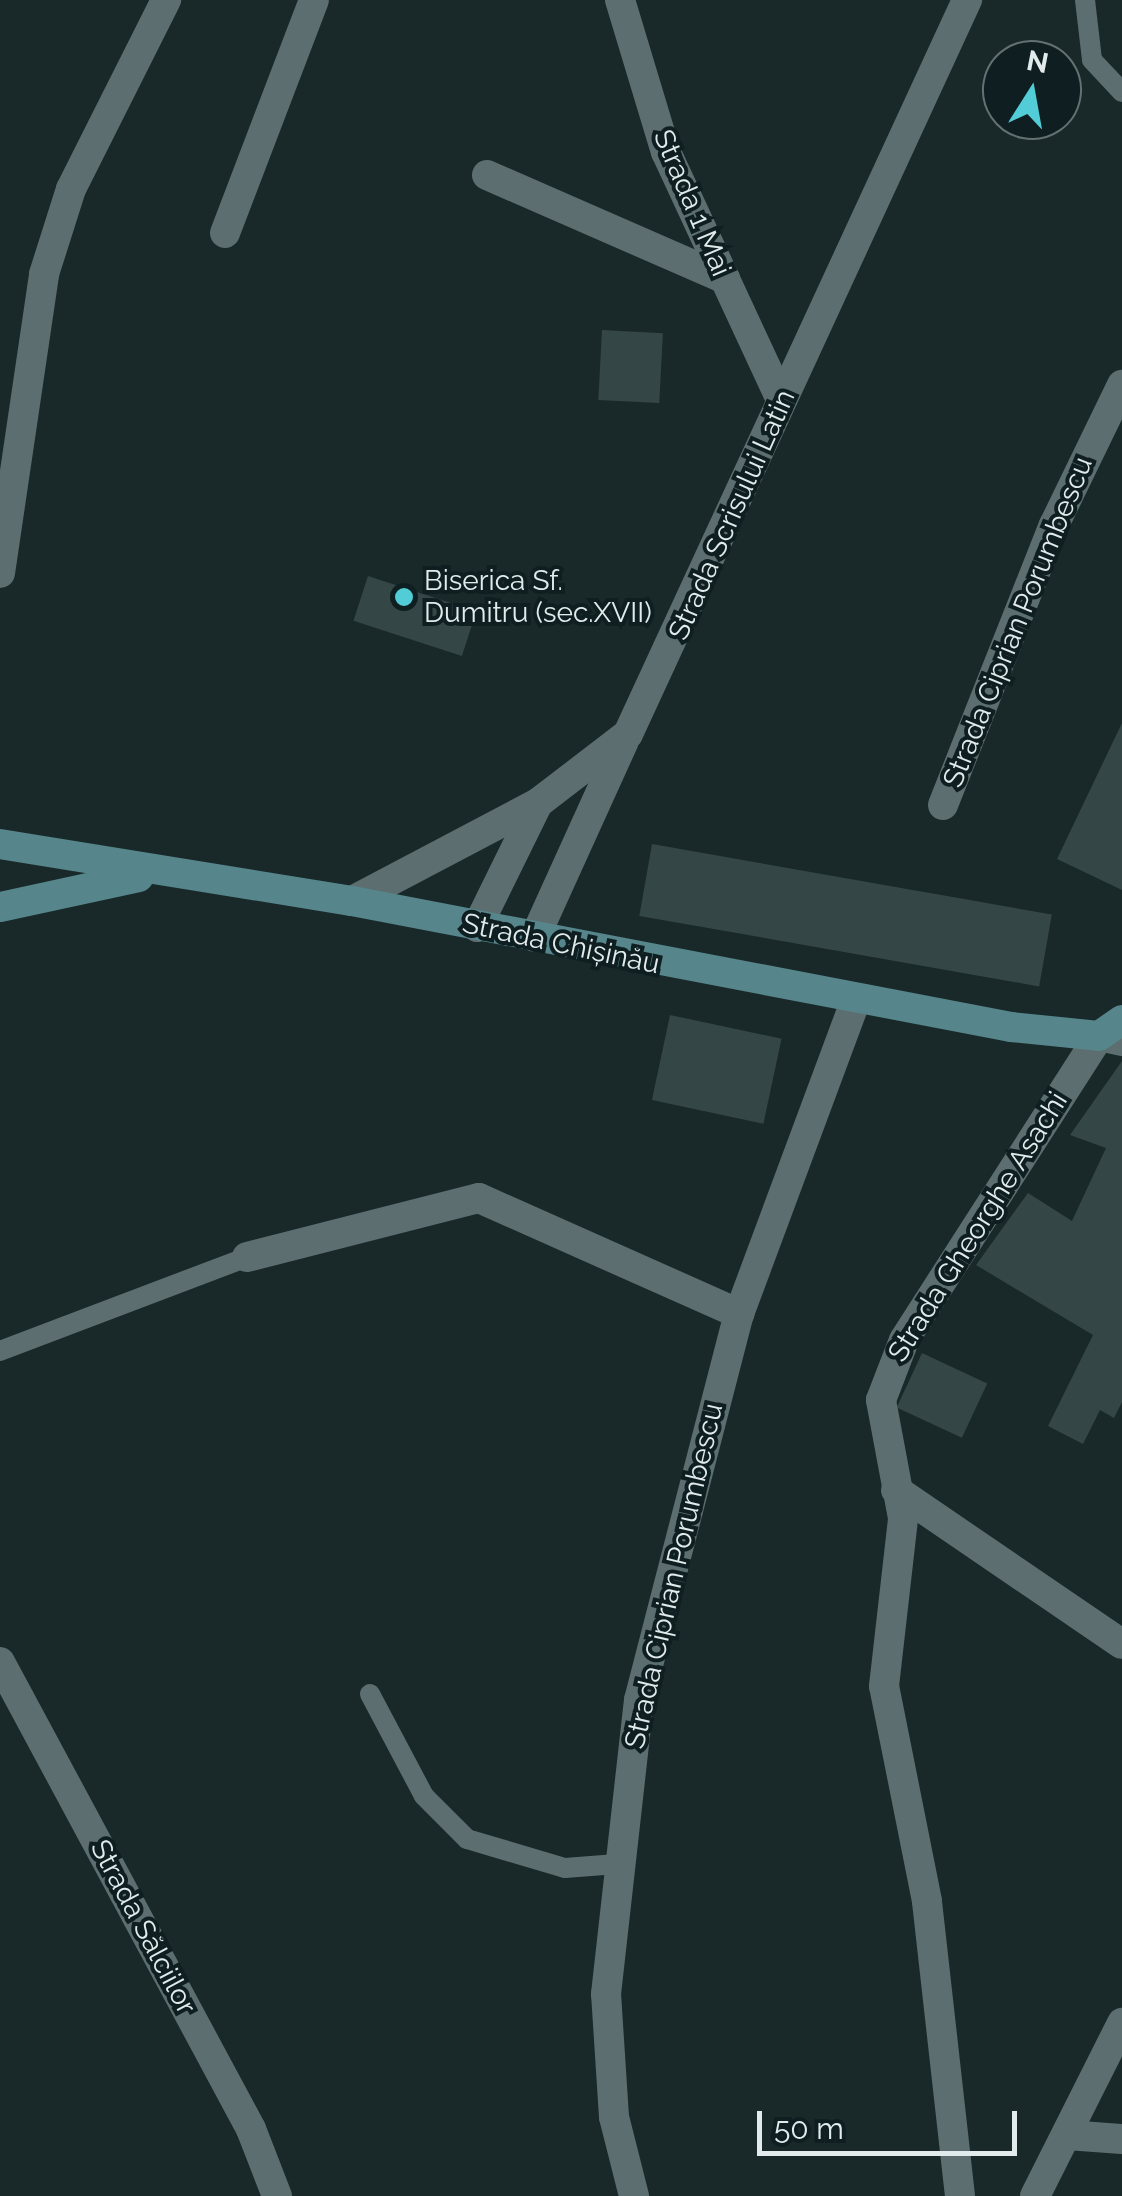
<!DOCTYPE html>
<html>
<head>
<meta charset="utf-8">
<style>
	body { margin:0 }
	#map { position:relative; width:1122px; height:2196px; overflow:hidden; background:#19292a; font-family:Raleway,sans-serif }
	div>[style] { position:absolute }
	.building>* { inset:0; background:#354647; transform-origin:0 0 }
	.lane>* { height:20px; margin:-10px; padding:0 10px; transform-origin:10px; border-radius:10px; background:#5c6e70 }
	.street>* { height:30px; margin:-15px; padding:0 15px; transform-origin:15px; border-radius:15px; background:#5c6e70 }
	.secondary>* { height:30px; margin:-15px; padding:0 15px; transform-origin:15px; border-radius:15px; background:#56868b }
	.dots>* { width:28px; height:28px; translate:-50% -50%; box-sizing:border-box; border:5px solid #0f1f21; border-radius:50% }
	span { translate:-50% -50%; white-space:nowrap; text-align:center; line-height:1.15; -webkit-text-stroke:8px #0f1f21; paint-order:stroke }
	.street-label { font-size:28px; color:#e1ebec }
	.poi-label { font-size:28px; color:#e1ebec }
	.left { translate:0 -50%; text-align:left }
	.north { position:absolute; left:982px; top:40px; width:100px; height:100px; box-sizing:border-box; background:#0f1f21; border:2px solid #637172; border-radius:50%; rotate:11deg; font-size:28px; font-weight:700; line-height:40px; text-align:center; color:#e1ebec }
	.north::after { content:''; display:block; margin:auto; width:35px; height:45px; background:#52ccd6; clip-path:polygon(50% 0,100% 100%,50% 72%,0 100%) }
	.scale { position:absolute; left:757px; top:2111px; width:260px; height:45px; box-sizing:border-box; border:5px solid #e1ebec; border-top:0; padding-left:12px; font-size:30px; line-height:35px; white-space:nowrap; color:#e1ebec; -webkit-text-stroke:8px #0f1f21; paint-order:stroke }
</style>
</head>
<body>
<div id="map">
	<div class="building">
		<div style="left:602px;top:330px;width:61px;height:70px;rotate:3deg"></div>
		<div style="left:368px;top:576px;width:114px;height:47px;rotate:18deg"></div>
		<div style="clip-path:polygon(1122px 723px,1122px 890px,1057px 859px)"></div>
		<div style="left:652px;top:844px;width:406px;height:73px;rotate:10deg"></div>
		<div style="left:670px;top:1015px;width:114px;height:87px;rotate:12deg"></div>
		<div style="clip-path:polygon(1122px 1061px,1122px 1402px,1114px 1418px,1100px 1410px,1083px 1444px,1048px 1426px,1093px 1335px,976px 1265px,1028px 1193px,1072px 1221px,1106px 1148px,1070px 1135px)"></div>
		<div style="left:922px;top:1353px;width:72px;height:60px;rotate:25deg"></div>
	</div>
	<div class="lane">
		<div style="left:1085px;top:0;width:60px;rotate:83.3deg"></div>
		<div style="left:1092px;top:60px;width:44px;rotate:46.8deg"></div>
		<div style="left:0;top:1351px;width:264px;rotate:-20.8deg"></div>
		<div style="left:370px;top:1694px;width:115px;rotate:62.1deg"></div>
		<div style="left:424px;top:1796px;width:61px;rotate:45deg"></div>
		<div style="left:467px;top:1839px;width:102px;rotate:16.5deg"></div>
		<div style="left:565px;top:1868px;width:52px;rotate:-4.4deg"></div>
	</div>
	<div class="street">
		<div style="left:620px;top:0;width:159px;rotate:73.2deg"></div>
		<div style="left:666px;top:152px;width:273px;rotate:65.1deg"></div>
		<div style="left:487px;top:175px;width:260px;rotate:23.6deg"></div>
		<div style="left:225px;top:233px;width:249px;rotate:-69.1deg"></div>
		<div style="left:0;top:573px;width:302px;rotate:-81.6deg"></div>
		<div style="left:44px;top:274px;width:89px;rotate:-72.4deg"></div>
		<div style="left:71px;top:189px;width:212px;rotate:-63.3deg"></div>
		<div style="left:943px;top:805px;width:301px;rotate:-68.4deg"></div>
		<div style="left:1054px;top:525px;width:156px;rotate:-64.1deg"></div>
		<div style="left:352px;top:901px;width:210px;rotate:-27.8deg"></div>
		<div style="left:538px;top:803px;width:113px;rotate:-37.5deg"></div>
		<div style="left:628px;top:734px;width:809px;rotate:-65.21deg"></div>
		<div style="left:477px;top:927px;width:138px;rotate:-63.8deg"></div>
		<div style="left:535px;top:937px;width:215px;rotate:-65.6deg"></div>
		<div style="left:247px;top:1257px;width:239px;rotate:-14.3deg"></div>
		<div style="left:479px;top:1198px;width:285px;rotate:24deg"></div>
		<div style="left:896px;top:1490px;width:273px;rotate:34.3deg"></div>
		<div style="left:0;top:1662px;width:530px;rotate:61.74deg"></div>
		<div style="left:251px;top:2129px;width:72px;rotate:68.8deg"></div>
		<div style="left:1067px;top:2135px;width:55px;rotate:4.2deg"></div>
		<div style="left:634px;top:2196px;width:81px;rotate:-104.2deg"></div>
		<div style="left:614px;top:2117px;width:123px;rotate:-93.7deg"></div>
		<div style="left:606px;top:1994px;width:296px;rotate:-83.6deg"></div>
		<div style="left:639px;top:1700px;width:399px;rotate:-75.5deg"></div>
		<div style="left:739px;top:1314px;width:335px;rotate:-69.6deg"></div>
		<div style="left:960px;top:2196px;width:297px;rotate:-96.4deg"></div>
		<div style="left:927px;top:1901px;width:219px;rotate:-101.3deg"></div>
		<div style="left:884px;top:1686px;width:169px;rotate:-83.5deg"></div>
		<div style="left:903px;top:1518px;width:120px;rotate:-100.6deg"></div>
		<div style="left:881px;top:1400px;width:64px;rotate:-69deg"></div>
		<div style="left:904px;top:1340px;width:361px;rotate:-57.3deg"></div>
		<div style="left:1099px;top:1036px;width:24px;rotate:12deg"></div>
		<div style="left:1035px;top:2196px;width:194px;rotate:-63.3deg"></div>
	</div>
	<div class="secondary">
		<div style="left:0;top:844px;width:357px;rotate:9.2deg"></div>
		<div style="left:352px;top:901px;width:671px;rotate:10.82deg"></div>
		<div style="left:1011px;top:1027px;width:88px;rotate:5.8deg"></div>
		<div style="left:1099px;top:1036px;width:28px;rotate:-35deg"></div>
		<div style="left:0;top:907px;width:142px;rotate:-12.2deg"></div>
	</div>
	<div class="dots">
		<div style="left:404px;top:597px;background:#52ccd6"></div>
	</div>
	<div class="street-label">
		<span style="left:692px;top:203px;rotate:67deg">Strada 1 Mai</span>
		<span style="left:732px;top:515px;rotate:-66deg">Strada Scrisului Latin</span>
		<span style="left:1018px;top:622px;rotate:-68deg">Strada Ciprian Porumbescu</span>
		<span style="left:561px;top:944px;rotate:12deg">Strada Chișinău</span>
		<span style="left:978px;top:1227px;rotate:-58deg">Strada Gheorghe Asachi</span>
		<span style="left:674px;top:1576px;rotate:-77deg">Strada Ciprian Porumbescu</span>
		<span style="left:143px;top:1927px;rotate:62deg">Strada Sălciilor</span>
	</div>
	<div class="poi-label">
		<span class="left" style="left:424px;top:597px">Biserica Sf.<br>Dumitru (sec.XVII)</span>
	</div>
	<div class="north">N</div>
	<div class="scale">50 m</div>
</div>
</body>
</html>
